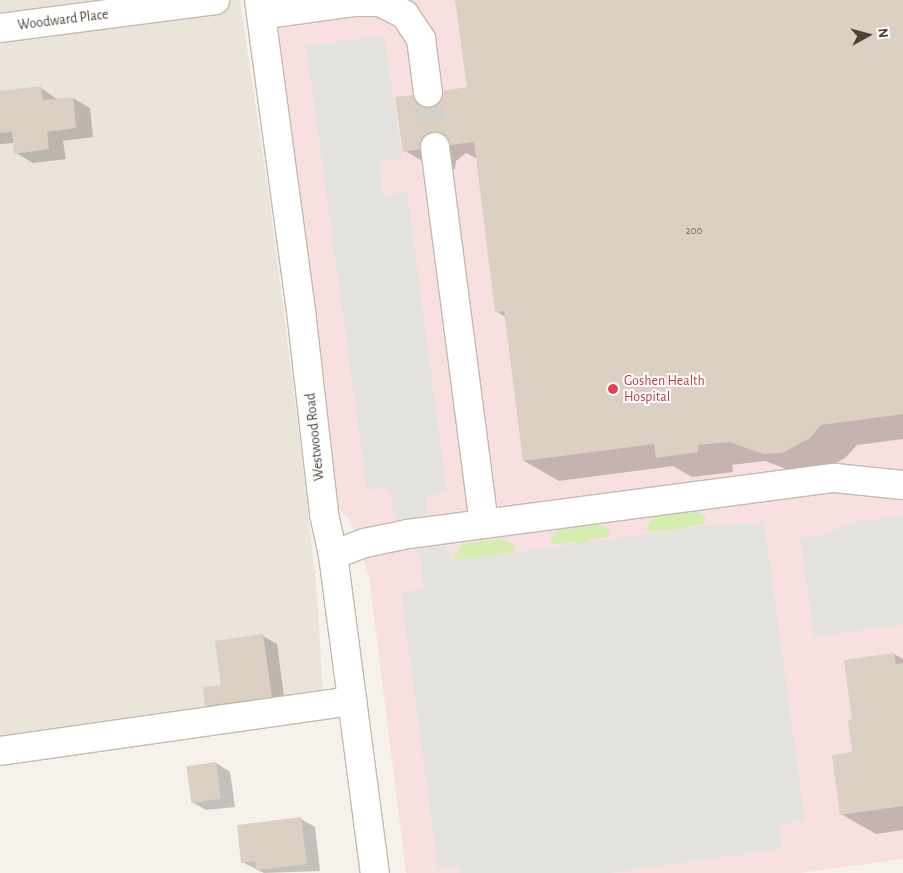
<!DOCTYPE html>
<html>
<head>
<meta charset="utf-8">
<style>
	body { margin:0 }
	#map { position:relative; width:903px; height:873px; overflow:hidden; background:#f6f2eb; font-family:"Alegreya Sans",sans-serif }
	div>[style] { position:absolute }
	.residential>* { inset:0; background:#ebe4d9 }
	.medical>* { inset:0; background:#f7e0df }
	.green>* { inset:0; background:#d6edb2 }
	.parking>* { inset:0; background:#e5e3e0 }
	.shadow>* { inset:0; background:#0003 }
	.building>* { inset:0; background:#dcd0c3; transform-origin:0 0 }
	.minor-tunnel>* { height:28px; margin-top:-14px; transform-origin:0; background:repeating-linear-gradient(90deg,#d4cfc7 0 28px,transparent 0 42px) }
	.roads { filter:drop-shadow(1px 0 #c3baad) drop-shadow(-1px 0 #c3baad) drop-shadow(0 1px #c3baad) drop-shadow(0 -1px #c3baad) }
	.minor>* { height:28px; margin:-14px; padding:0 14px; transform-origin:14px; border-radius:14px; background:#fff }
	.dots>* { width:14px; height:14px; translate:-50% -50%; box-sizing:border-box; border:2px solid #fff; border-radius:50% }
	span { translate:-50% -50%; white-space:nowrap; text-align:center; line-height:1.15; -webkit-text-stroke:4px #fff; paint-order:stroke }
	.number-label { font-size:11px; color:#70665b }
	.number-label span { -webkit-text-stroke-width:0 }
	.street-label { font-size:14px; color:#4c4338 }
	.health-label { font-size:14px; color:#be3a42 }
	.left { translate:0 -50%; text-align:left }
	.north { position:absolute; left:843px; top:10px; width:50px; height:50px; -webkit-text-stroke:4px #fff; paint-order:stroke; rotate:83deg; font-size:14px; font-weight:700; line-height:20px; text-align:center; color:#4c4338 }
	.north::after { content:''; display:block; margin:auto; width:18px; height:22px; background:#4c4338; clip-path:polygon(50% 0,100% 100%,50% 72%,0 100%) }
</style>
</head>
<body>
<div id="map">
	<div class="residential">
		<div style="clip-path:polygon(0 0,240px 0,269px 196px,302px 456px,318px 605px,323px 699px,0 751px)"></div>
	</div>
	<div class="medical">
		<div style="clip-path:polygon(272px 0,903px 0,903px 859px,800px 873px,406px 873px,369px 577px,350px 520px,339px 509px)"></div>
	</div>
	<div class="green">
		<div style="clip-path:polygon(694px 511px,706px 517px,704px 524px,684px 528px,718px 783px,704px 785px,669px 530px,650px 532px,646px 528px,654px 517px)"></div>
		<div style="clip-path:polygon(597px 524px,610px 530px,608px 537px,587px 540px,622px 796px,608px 797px,573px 542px,553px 545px,550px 540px,557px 529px)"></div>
		<div style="clip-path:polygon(502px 539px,515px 545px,513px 552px,492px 556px,527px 811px,513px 813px,478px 558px,458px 560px,454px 556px,462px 544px)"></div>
	</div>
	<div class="parking">
		<div style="clip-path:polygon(384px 35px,402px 158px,380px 162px,382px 190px,387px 195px,407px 192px,447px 493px,426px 496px,426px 511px,454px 561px,704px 526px,764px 522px,805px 821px,779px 824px,782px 849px,609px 873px,461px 873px,460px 866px,438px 869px,401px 593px,423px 588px,421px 559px,393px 512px,391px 493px,384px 488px,367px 490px,306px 46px)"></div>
		<div style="clip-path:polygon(903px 515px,903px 625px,814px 637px,800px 538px,823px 535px,854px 522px)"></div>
	</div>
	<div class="shadow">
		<div style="clip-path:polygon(456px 0,903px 0,903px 439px,857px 445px,845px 458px,818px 473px,800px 474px,765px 461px,732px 465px,733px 472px,692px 477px,673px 466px,559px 481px,524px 461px,507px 318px,496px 311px,478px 159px,466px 153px,456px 161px,455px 169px,440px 171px,405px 151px,412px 96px,433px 108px,468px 88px)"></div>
		<div style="clip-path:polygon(41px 88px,58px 100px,73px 98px,90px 108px,93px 137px,63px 141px,66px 159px,33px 163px,16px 153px,14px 143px,0 144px,0 92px)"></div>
		<div style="clip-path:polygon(263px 636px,277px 644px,285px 704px,221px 713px,207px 705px)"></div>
		<div style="clip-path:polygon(894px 654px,903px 659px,903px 830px,876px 834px,841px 814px,854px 753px,854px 720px,845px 661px)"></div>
		<div style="clip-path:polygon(216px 763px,230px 772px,235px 807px,206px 810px,192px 802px)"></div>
		<div style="clip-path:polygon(301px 819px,315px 827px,320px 871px,264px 873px,242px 862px)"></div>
	</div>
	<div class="building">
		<div style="clip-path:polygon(455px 0,903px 0,903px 414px,821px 425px,810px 438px,782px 453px,764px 454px,729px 442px,698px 445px,698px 452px,656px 458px,654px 444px,523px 461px,504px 311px,495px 312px,474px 142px,450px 145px,441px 133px,433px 132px,421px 141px,420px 149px,403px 152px,395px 97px,413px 95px,422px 107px,430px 108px,442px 99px,443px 91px,467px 87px)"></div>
		<div style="clip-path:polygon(41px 86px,43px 100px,73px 97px,76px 128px,47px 132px,49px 149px,14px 154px,12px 132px,0 133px,0 91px)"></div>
		<div style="clip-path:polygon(263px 634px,272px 697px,205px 706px,203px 687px,221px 685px,215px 641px)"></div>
		<div style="clip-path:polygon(894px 653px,896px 664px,903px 663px,903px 806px,840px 815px,832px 755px,852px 752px,848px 720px,852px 719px,844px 660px)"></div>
		<div style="left:216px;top:762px;width:37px;height:30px;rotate:82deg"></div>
		<div style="clip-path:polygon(301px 817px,307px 864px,256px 870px,255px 861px,241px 863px,237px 825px)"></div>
	</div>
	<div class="minor-tunnel">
		<div style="left:428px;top:93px;width:54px;rotate:82.6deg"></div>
	</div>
	<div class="roads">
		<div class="minor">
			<div style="left:259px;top:0;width:314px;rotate:82.3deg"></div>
			<div style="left:301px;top:311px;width:204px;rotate:83.5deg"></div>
			<div style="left:324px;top:514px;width:42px;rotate:77.6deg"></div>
			<div style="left:333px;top:555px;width:321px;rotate:82.5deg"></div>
			<div style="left:261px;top:15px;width:95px;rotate:-7.9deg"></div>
			<div style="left:355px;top:2px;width:25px"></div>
			<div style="left:380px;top:2px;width:28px;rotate:27deg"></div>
			<div style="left:405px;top:15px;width:29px;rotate:56deg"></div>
			<div style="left:421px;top:39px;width:54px;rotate:82.6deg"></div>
			<div style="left:0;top:28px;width:217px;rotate:-7.4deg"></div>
			<div style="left:435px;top:147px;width:380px;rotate:82.6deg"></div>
			<div style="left:333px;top:555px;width:34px;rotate:-21deg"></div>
			<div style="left:365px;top:543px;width:44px;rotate:-11.8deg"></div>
			<div style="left:408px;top:534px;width:431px;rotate:-7.5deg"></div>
			<div style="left:835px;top:478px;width:68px;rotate:5.9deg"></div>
			<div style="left:0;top:751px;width:356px;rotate:-8.1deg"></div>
		</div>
	</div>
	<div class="dots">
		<div style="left:613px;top:389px;background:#e0444e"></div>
	</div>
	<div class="number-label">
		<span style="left:694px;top:231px">200</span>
	</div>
	<div class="street-label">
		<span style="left:63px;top:20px;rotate:-7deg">Woodward Place</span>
		<span style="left:315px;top:437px;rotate:-96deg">Westwood Road</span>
	</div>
	<div class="health-label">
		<span class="left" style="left:624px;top:389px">Goshen Health<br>Hospital</span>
	</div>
	<div class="north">N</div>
</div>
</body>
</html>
